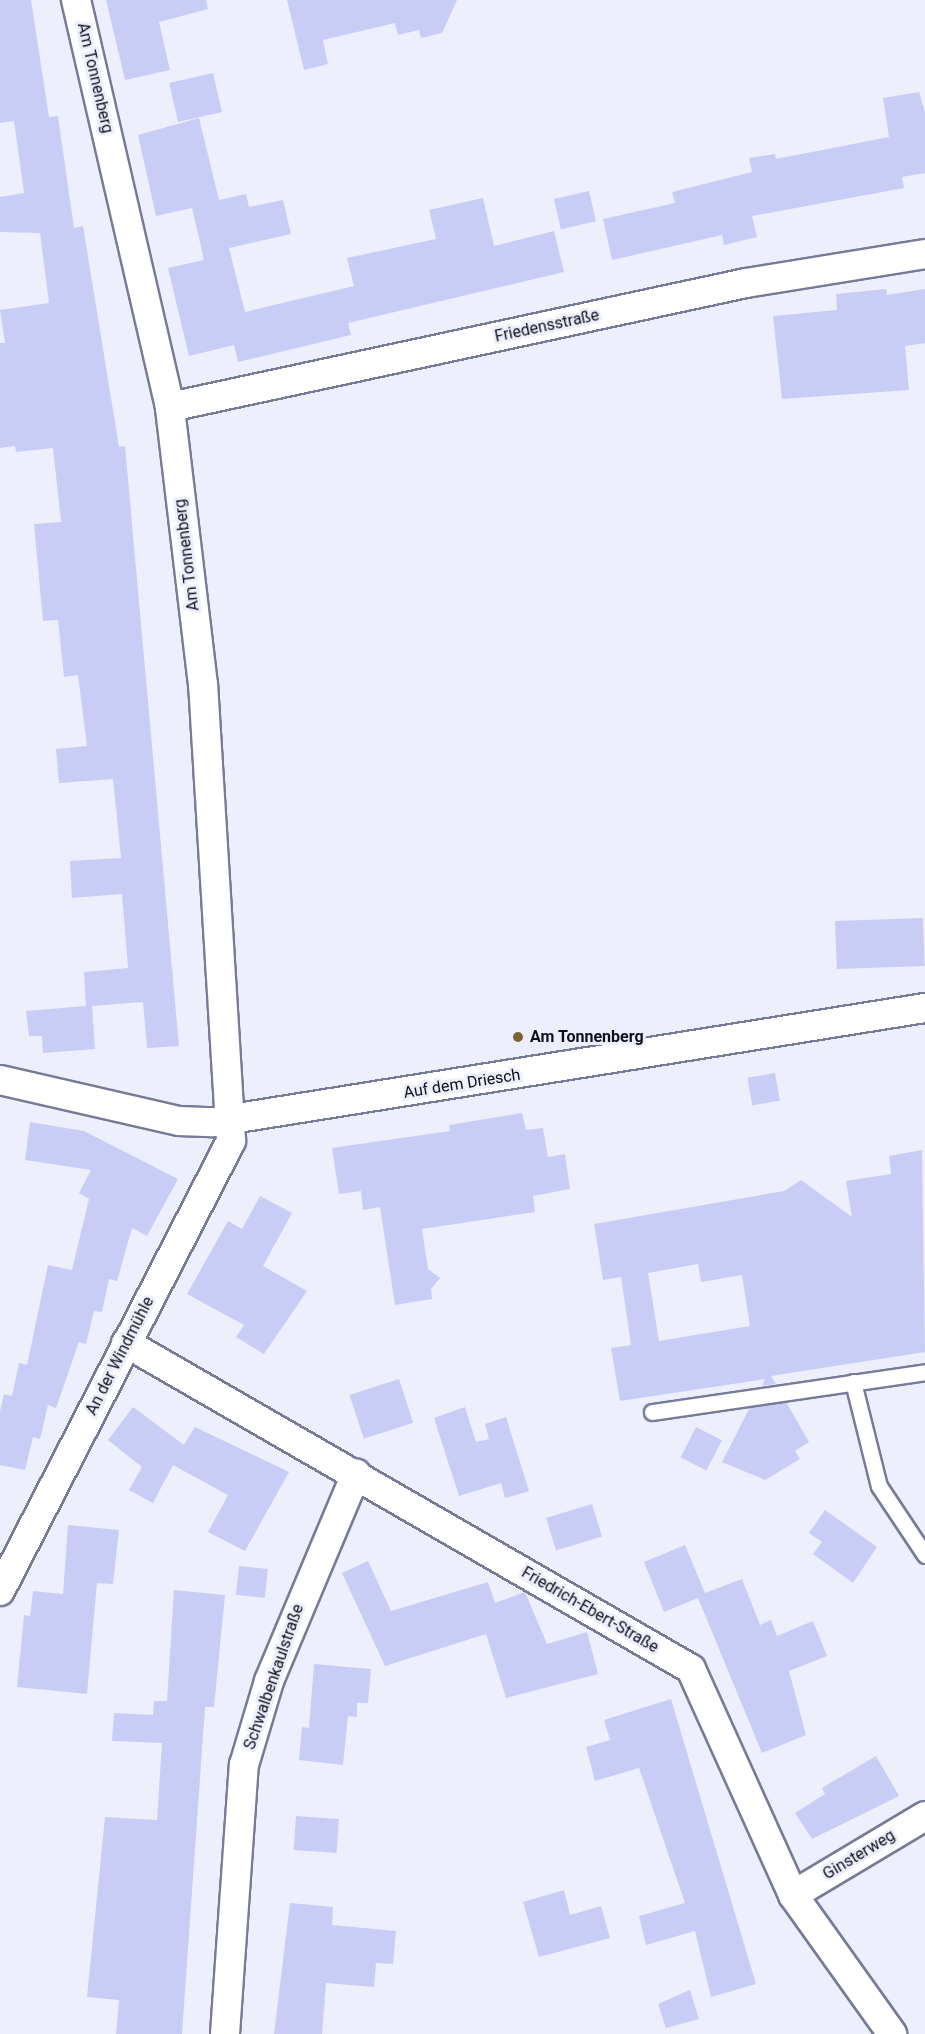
<!DOCTYPE html>
<html>
<head>
<meta charset="utf-8">
<style>
	body { margin:0 }
	#map { position:relative; width:925px; height:2034px; overflow:hidden; background:#edeffc; font-family:Roboto,sans-serif }
	div>[style] { position:absolute }
	.building>* { inset:0; background:#c9cdf6; transform-origin:0 0 }
	.roads { filter:drop-shadow(2px 0 #787b97) drop-shadow(-2px 0 #787b97) drop-shadow(0 2px #787b97) drop-shadow(0 -2px #787b97) }
	.service>* { height:15px; margin:-7.5px; padding:0 7.5px; transform-origin:7.5px; border-radius:7.5px; background:#fff }
	.minor>* { height:28px; margin:-14px; padding:0 14px; transform-origin:14px; border-radius:14px; background:#fff }
	.dots>* { width:16px; height:16px; translate:-50% -50%; box-sizing:border-box; border:3px solid #edeffc; border-radius:50% }
	span { translate:-50% -50%; white-space:nowrap; text-align:center; line-height:1.15; -webkit-text-stroke:6px #edeffc; paint-order:stroke }
	.street-label { font-size:16px; color:#0e0f19 }
	.poi-label { font-size:16px; color:#0e0f19; font-weight:700 }
	.left { translate:0 -50%; text-align:left }
</style>
</head>
<body>
<div id="map">
	<div class="building">
		<div style="clip-path:polygon(0 0,31px 0,49px 117px,58px 116px,74px 228px,83px 226px,119px 447px,125px 446px,179px 1046px,147px 1048px,143px 1002px,92px 1006px,95px 1049px,43px 1053px,42px 1036px,29px 1036px,26px 1011px,86px 1006px,84px 972px,128px 968px,122px 894px,72px 898px,70px 861px,121px 858px,113px 779px,59px 783px,56px 749px,87px 746px,78px 675px,64px 677px,58px 620px,43px 621px,34px 524px,61px 522px,53px 448px,16px 452px,15px 446px,0 448px,0 343px,5px 343px,0 310px,49px 303px,40px 233px,0 232px,0 197px,24px 193px,14px 121px,0 123px)"></div>
		<div style="clip-path:polygon(106px 0,206px 0,208px 9px,159px 22px,170px 70px,125px 80px)"></div>
		<div style="clip-path:polygon(287px 0,457px 0,442px 33px,421px 38px,419px 30px,398px 35px,395px 23px,323px 40px,328px 64px,304px 70px)"></div>
		<div style="left:213px;top:73px;width:40px;height:45px;rotate:77deg"></div>
		<div style="clip-path:polygon(919px 92px,925px 112px,925px 173px,902px 177px,904px 188px,752px 216px,757px 237px,724px 245px,722px 235px,612px 260px,603px 219px,675px 203px,672px 192px,752px 172px,749px 158px,775px 154px,776px 159px,889px 137px,883px 98px)"></div>
		<div style="clip-path:polygon(199px 118px,219px 200px,246px 194px,249px 207px,283px 200px,291px 234px,229px 248px,245px 312px,354px 286px,347px 258px,436px 239px,429px 210px,483px 198px,494px 246px,554px 231px,564px 272px,348px 323px,351px 335px,238px 362px,234px 345px,189px 356px,168px 268px,204px 260px,192px 208px,156px 216px,138px 135px)"></div>
		<div style="left:589px;top:191px;width:31px;height:36px;rotate:77deg"></div>
		<div style="clip-path:polygon(886px 289px,887px 295px,925px 289px,925px 343px,905px 346px,909px 390px,782px 399px,773px 316px,837px 310px,836px 294px)"></div>
		<div style="left:923px;top:918px;width:48px;height:88px;rotate:88deg"></div>
		<div style="left:775px;top:1073px;width:28px;height:28px;rotate:80deg"></div>
		<div style="clip-path:polygon(522px 1113px,526px 1130px,543px 1128px,548px 1157px,565px 1154px,570px 1189px,533px 1196px,535px 1212px,422px 1229px,428px 1269px,440px 1278px,431px 1289px,432px 1299px,395px 1305px,380px 1207px,363px 1210px,361px 1191px,339px 1194px,332px 1148px,450px 1131px,449px 1125px)"></div>
		<div style="clip-path:polygon(30px 1122px,84px 1131px,178px 1179px,147px 1236px,132px 1228px,117px 1281px,109px 1279px,102px 1312px,94px 1311px,86px 1344px,79px 1342px,56px 1408px,48px 1405px,40px 1439px,33px 1437px,25px 1470px,0 1465px,0 1411px,4px 1394px,12px 1396px,19px 1363px,27px 1365px,48px 1265px,72px 1270px,89px 1199px,79px 1193px,91px 1170px,25px 1160px)"></div>
		<div style="clip-path:polygon(evenodd,922px 1150px,925px 1352px,771px 1376px,776px 1384px,762px 1386px,765px 1379px,620px 1401px,611px 1348px,631px 1345px,621px 1277px,603px 1280px,594px 1224px,784px 1191px,801px 1180px,852px 1217px,846px 1181px,891px 1174px,889px 1156px,922px 1150px,698px 1264px,701px 1282px,742px 1275px,750px 1326px,659px 1341px,648px 1273px,698px 1264px)"></div>
		<div style="clip-path:polygon(260px 1196px,292px 1213px,263px 1266px,307px 1291px,264px 1354px,236px 1337px,244px 1325px,187px 1294px,228px 1221px,242px 1229px)"></div>
		<div style="left:399px;top:1379px;width:46px;height:52px;rotate:72deg"></div>
		<div style="clip-path:polygon(786px 1402px,809px 1442px,795px 1451px,800px 1459px,765px 1480px,722px 1462px,750px 1407px)"></div>
		<div style="clip-path:polygon(133px 1407px,184px 1445px,180px 1451px,195px 1427px,289px 1472px,245px 1551px,208px 1532px,228px 1495px,173px 1465px,153px 1503px,129px 1490px,142px 1467px,108px 1440px)"></div>
		<div style="clip-path:polygon(465px 1407px,476px 1442px,489px 1439px,485px 1424px,506px 1417px,529px 1491px,505px 1498px,501px 1483px,459px 1496px,434px 1418px)"></div>
		<div style="left:696px;top:1427px;width:29px;height:34px;rotate:27deg"></div>
		<div style="left:592px;top:1504px;width:34px;height:48px;rotate:73deg"></div>
		<div style="clip-path:polygon(825px 1510px,877px 1547px,853px 1583px,813px 1554px,822px 1542px,809px 1533px)"></div>
		<div style="clip-path:polygon(68px 1525px,119px 1530px,113px 1584px,97px 1583px,87px 1694px,17px 1687px,24px 1615px,30px 1616px,33px 1591px,63px 1594px)"></div>
		<div style="clip-path:polygon(685px 1545px,705px 1593px,742px 1579px,760px 1625px,771px 1620px,777px 1636px,813px 1621px,827px 1656px,789px 1671px,806px 1735px,762px 1753px,698px 1598px,664px 1612px,644px 1562px)"></div>
		<div style="clip-path:polygon(368px 1561px,391px 1611px,488px 1582px,495px 1603px,525px 1592px,547px 1644px,587px 1632px,598px 1674px,506px 1698px,486px 1634px,385px 1666px,342px 1573px)"></div>
		<div style="left:239px;top:1566px;width:29px;height:29px;rotate:6deg"></div>
		<div style="clip-path:polygon(174px 1590px,225px 1595px,214px 1707px,205px 1707px,182px 2034px,116px 2034px,119px 2000px,87px 1997px,105px 1817px,157px 1820px,162px 1743px,112px 1741px,114px 1713px,153px 1715px,154px 1701px,167px 1701px)"></div>
		<div style="clip-path:polygon(314px 1664px,371px 1669px,368px 1703px,357px 1703px,357px 1717px,348px 1716px,343px 1765px,299px 1760px,302px 1727px,309px 1728px)"></div>
		<div style="clip-path:polygon(671px 1699px,756px 1984px,711px 1997px,695px 1931px,646px 1945px,639px 1916px,685px 1903px,639px 1768px,595px 1781px,586px 1747px,610px 1740px,604px 1720px)"></div>
		<div style="clip-path:polygon(876px 1756px,899px 1796px,812px 1839px,795px 1813px,825px 1794px,822px 1788px)"></div>
		<div style="left:296px;top:1816px;width:43px;height:34px;rotate:4deg"></div>
		<div style="clip-path:polygon(564px 1890px,570px 1915px,601px 1906px,610px 1938px,539px 1957px,523px 1902px)"></div>
		<div style="clip-path:polygon(290px 1903px,333px 1907px,332px 1925px,396px 1931px,393px 1964px,376px 1963px,374px 1987px,326px 1983px,322px 2034px,274px 2034px)"></div>
		<div style="clip-path:polygon(690px 1990px,699px 2019px,666px 2028px,658px 2004px)"></div>
	</div>
	<div class="roads">
		<div class="service">
			<div style="left:853px;top:1382px;width:107px;rotate:76deg"></div>
			<div style="left:879px;top:1486px;width:83px;rotate:56.3deg"></div>
			<div style="left:652px;top:1412px;width:276px;rotate:-8.3deg"></div>
		</div>
		<div class="minor">
			<div style="left:170px;top:407px;width:589px;rotate:-12.15deg"></div>
			<div style="left:746px;top:283px;width:181px;rotate:-9.2deg"></div>
			<div style="left:0;top:1080px;width:184px;rotate:12.9deg"></div>
			<div style="left:179px;top:1121px;width:34px;rotate:2deg"></div>
			<div style="left:213px;top:1122px;width:721px;rotate:-9.1deg"></div>
			<div style="left:126px;top:1343px;width:652px;rotate:29.98deg"></div>
			<div style="left:691px;top:1669px;width:248px;rotate:65.7deg"></div>
			<div style="left:793px;top:1895px;width:171px;rotate:54.5deg"></div>
			<div style="left:0;top:1591px;width:506px;rotate:-62.83deg"></div>
			<div style="left:231px;top:1141px;width:457px;rotate:-93.5deg"></div>
			<div style="left:203px;top:685px;width:280px;rotate:-96.8deg"></div>
			<div style="left:170px;top:407px;width:418px;rotate:-103deg"></div>
			<div style="left:793px;top:1895px;width:154px;rotate:-30.9deg"></div>
			<div style="left:225px;top:2034px;width:270px;rotate:-86deg"></div>
			<div style="left:244px;top:1765px;width:88px;rotate:-73.4deg"></div>
			<div style="left:269px;top:1681px;width:225px;rotate:-67.2deg"></div>
		</div>
	</div>
	<div class="dots">
		<div style="left:518px;top:1037px;background:#7a6433"></div>
	</div>
	<div class="street-label">
		<span style="left:95px;top:78px;rotate:77deg">Am Tonnenberg</span>
		<span style="left:547px;top:326px;rotate:-12deg">Friedensstraße</span>
		<span style="left:187px;top:555px;rotate:-97deg">Am Tonnenberg</span>
		<span style="left:462px;top:1084px;rotate:-9deg">Auf dem Driesch</span>
		<span style="left:120px;top:1356px;rotate:-63deg">An der Windmühle</span>
		<span style="left:590px;top:1610px;rotate:30deg">Friedrich-Ebert-Straße</span>
		<span style="left:274px;top:1677px;rotate:-71deg">Schwalbenkaulstraße</span>
		<span style="left:859px;top:1855px;rotate:-31deg">Ginsterweg</span>
	</div>
	<div class="poi-label">
		<span class="left" style="left:530px;top:1037px">Am Tonnenberg</span>
	</div>
</div>
</body>
</html>
